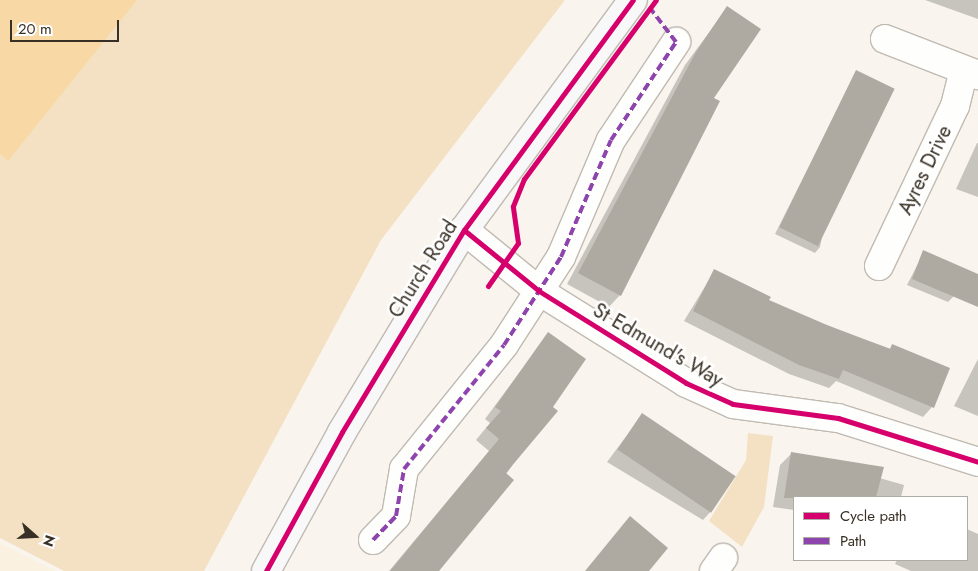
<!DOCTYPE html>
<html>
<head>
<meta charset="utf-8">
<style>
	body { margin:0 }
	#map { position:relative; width:978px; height:571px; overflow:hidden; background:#f9f5ee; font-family:Jost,sans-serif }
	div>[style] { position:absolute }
	.built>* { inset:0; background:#fbf1e0 }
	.green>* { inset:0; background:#f4e1c3 }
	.water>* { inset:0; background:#f8d8a5 }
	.shadow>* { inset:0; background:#0003 }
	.building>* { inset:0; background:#afaaa1; transform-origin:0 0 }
	.roads { filter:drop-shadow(1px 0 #c0bab2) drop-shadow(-1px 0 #c0bab2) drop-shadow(0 1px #c0bab2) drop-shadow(0 -1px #c0bab2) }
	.street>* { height:28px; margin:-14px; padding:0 14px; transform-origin:14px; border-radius:14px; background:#fefefc }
	.secondary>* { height:28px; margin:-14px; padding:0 14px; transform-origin:14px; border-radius:14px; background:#f9f8f9 }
	.quiet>* { height:4px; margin-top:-2px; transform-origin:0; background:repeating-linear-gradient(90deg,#8e44ad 0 8px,transparent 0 12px) }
	.cycleway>* { height:5px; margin:-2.5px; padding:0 2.5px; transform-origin:2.5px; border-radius:2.5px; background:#d6006c }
	span { translate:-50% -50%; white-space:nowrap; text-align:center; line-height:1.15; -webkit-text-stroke:5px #fff; paint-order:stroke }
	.street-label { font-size:20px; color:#383024 }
	.legend { position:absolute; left:793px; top:496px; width:175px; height:65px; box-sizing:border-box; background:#fff; border:1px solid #afaca7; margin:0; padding:6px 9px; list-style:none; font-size:15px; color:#383024 }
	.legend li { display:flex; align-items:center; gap:10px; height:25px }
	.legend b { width:25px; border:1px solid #afaca7 }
	.north { position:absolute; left:10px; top:511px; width:50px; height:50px; -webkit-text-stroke:4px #fff; paint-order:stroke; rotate:109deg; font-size:14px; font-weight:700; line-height:20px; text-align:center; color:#383024 }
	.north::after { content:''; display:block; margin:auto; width:18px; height:22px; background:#383024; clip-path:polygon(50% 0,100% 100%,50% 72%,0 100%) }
	.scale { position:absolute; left:10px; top:20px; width:109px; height:22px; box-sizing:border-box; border:2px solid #383024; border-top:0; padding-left:6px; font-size:15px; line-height:18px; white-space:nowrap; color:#383024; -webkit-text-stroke:4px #fff; paint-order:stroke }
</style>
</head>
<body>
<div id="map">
	<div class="built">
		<div style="clip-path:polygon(0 543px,56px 571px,0 571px)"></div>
	</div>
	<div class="green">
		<div style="clip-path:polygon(0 0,565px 0,381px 240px,204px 571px,64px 571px,0 538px)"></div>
		<div style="clip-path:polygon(748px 433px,773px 436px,764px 507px,742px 547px,709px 521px,746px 460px)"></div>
	</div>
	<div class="water">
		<div style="clip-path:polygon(0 0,137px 0,8px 161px,0 154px)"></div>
	</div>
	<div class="shadow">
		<div style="clip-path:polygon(925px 0,978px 0,978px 19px)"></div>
		<div style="clip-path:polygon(727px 8px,712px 99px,620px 295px,609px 307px,567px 284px,685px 65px)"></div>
		<div style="clip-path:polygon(856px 72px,820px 247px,815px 253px,775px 234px)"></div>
		<div style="clip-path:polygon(977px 143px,978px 143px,978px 197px,956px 189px)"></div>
		<div style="clip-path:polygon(924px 252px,954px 296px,948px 302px,907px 285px)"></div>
		<div style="clip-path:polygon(715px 270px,767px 301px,826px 326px,948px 369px,932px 407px,923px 417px,836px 381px,829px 388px,789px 374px,684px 321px)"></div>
		<div style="clip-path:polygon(548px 334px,552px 408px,439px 571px,389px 571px,489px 451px,476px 440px,490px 423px,485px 419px)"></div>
		<div style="clip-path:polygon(978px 359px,978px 416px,954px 406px)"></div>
		<div style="clip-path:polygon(642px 415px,714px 508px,703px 520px,607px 462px)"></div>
		<div style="clip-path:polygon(792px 453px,904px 485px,901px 497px,794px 497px,794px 510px,773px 507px,780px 465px)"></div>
		<div style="clip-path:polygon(967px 529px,978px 534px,978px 571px,911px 571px,895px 564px,897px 560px,967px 560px)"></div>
	</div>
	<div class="building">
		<div style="clip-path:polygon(727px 6px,761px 29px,714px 98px,720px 101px,621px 296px,578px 273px,696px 52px)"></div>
		<div style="left:856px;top:70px;width:43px;height:175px;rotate:26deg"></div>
		<div style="clip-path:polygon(923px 250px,978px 274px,978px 307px,912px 279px)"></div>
		<div style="clip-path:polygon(714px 269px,771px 297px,769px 300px,827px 325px,890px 349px,892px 344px,950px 368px,934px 408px,843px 370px,839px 379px,799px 365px,693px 311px)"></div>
		<div style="clip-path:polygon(548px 332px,586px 359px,553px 407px,558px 411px,506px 473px,514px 480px,439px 571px,390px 571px,499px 439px,486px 428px,501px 411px,495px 407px)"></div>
		<div style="left:642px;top:413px;width:113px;height:44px;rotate:34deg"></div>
		<div style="clip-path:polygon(791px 452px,884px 467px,876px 497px,784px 498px)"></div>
		<div style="clip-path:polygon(630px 516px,668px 548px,649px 571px,585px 571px)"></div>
	</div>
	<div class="roads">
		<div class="street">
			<div style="left:885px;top:39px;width:100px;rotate:21.2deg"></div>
			<div style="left:464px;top:230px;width:97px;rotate:39.1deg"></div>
			<div style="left:539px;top:291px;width:173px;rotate:32deg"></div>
			<div style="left:686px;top:383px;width:51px;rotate:24.1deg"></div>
			<div style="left:733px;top:404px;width:106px;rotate:7.6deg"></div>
			<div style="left:838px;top:418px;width:147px;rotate:17.4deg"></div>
			<div style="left:879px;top:266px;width:177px;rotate:-64.6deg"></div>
			<div style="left:955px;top:106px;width:36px;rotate:-76deg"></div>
			<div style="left:373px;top:540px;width:33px;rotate:-46deg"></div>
			<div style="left:396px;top:516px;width:48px;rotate:-80.3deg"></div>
			<div style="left:404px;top:469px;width:159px;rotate:-51.1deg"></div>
			<div style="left:504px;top:345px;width:105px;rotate:-57.1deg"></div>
			<div style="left:561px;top:257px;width:127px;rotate:-66.9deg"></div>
			<div style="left:611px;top:140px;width:118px;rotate:-56.4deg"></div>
			<div style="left:714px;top:571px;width:16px;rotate:-55deg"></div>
		</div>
		<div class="secondary">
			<div style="left:266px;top:571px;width:158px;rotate:-61.3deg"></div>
			<div style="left:342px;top:432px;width:236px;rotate:-58.9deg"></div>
			<div style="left:464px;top:230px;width:285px;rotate:-53.7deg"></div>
		</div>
	</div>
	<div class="quiet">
		<div style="left:373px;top:540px;width:33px;rotate:-46deg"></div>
		<div style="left:396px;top:516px;width:48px;rotate:-80.3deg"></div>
		<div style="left:404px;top:469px;width:159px;rotate:-51.1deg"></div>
		<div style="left:504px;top:345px;width:105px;rotate:-57.1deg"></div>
		<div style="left:561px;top:257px;width:127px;rotate:-66.9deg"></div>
		<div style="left:611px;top:140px;width:118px;rotate:-56.4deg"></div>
		<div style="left:676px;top:42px;width:43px;rotate:-127.4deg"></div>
	</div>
	<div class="cycleway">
		<div style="left:464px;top:230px;width:97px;rotate:39.1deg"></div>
		<div style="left:539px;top:291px;width:173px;rotate:32deg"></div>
		<div style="left:686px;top:383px;width:51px;rotate:24.1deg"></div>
		<div style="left:733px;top:404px;width:106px;rotate:7.6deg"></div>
		<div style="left:838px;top:418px;width:147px;rotate:17.4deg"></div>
		<div style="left:488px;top:286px;width:52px;rotate:-55.1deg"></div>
		<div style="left:518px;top:243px;width:37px;rotate:-98deg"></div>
		<div style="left:513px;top:206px;width:29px;rotate:-68deg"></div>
		<div style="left:524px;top:179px;width:222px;rotate:-53.6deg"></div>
		<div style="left:266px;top:571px;width:158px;rotate:-61.3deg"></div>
		<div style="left:342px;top:432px;width:236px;rotate:-58.9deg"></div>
		<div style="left:464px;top:230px;width:285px;rotate:-53.7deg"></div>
	</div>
	<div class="street-label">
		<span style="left:925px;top:170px;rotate:-64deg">Ayres Drive</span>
		<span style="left:423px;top:269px;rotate:-58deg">Church Road</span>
		<span style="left:658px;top:345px;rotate:30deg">St Edmund's Way</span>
	</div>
	<ul class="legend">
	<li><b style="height:6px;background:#d6006c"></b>Cycle path</li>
	<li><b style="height:6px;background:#8e44ad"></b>Path</li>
	</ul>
	<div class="north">N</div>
	<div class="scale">20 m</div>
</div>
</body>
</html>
